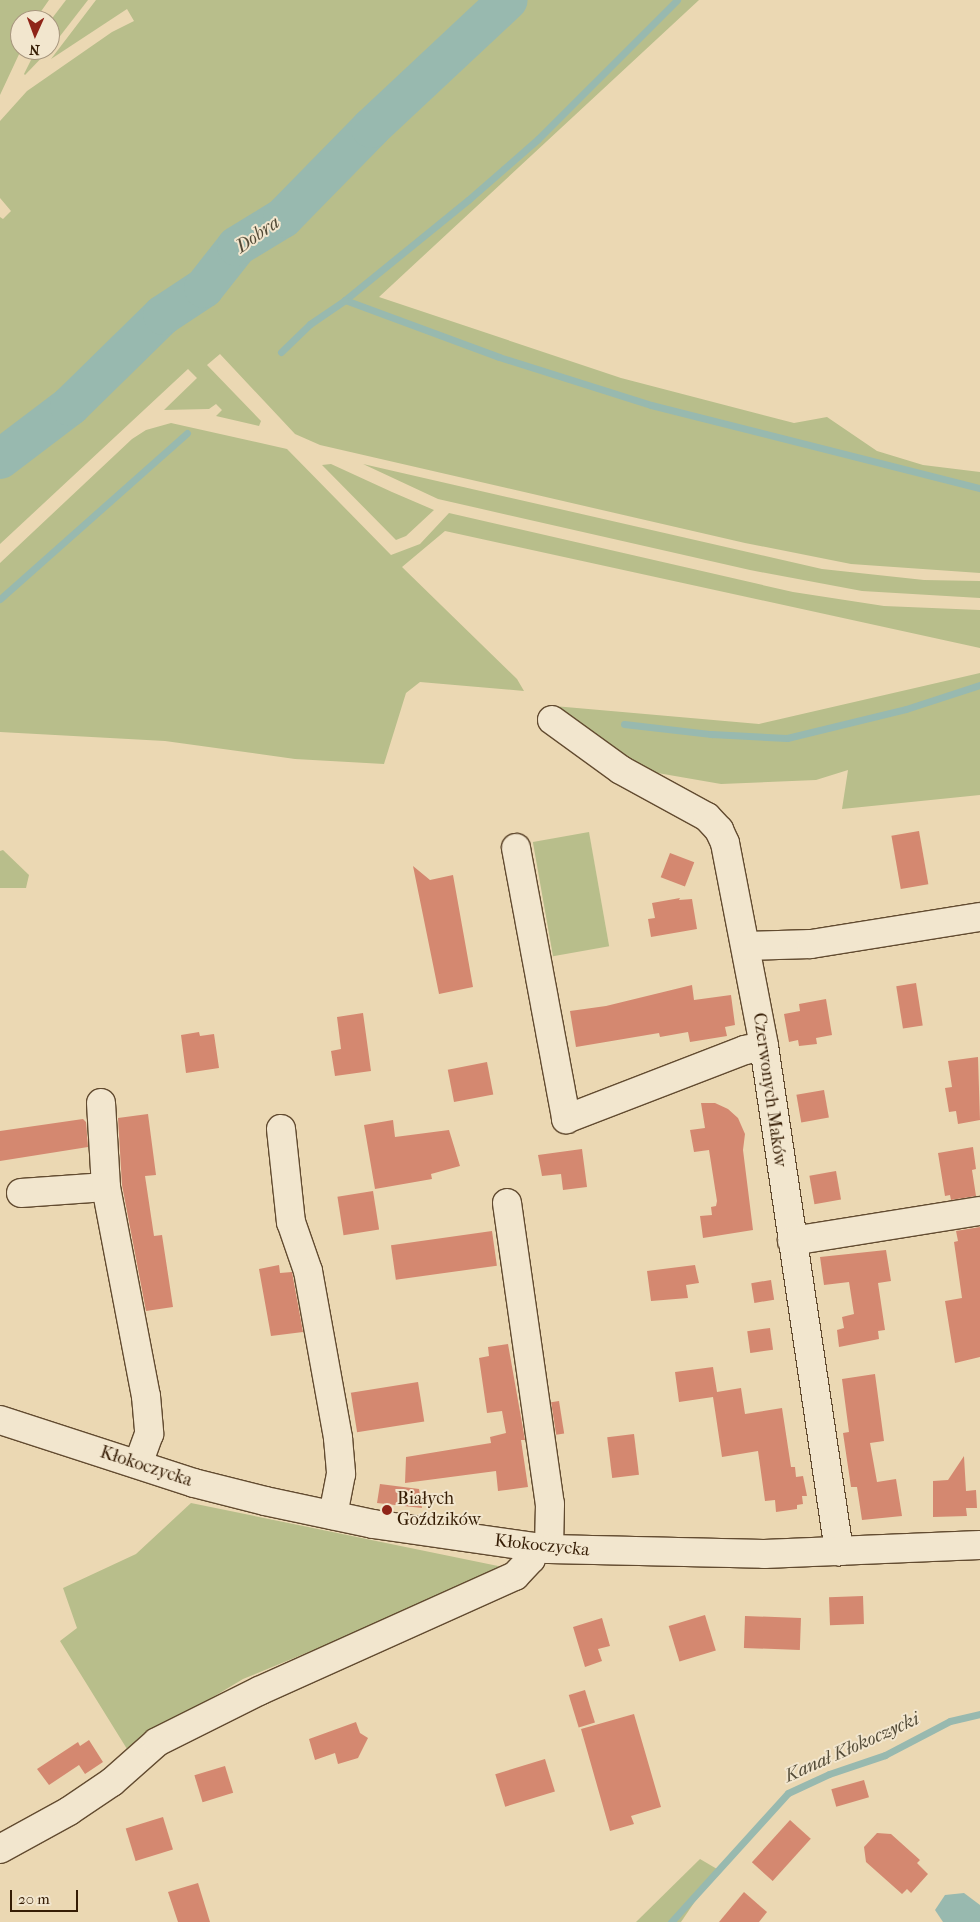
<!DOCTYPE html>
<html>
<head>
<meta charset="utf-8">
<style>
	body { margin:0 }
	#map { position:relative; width:980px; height:1922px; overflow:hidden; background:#ebd8b3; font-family:"IM FELL French Canon",serif }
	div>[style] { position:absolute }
	.green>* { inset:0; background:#b8be8b; transform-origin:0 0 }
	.water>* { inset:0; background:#98b9af }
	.stream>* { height:7px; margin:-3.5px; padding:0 3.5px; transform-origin:3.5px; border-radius:3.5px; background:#98b9af }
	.river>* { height:40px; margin:-20px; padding:0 20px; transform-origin:20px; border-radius:20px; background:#98b9af }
	.building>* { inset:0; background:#d48870; transform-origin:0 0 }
	.roads { filter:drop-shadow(1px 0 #624b30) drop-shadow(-1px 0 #624b30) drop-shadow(0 1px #624b30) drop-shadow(0 -1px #624b30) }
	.minor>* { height:28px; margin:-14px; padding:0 14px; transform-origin:14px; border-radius:14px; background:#f2e6ce }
	.dots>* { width:14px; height:14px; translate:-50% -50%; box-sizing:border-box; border:2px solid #f2e6ce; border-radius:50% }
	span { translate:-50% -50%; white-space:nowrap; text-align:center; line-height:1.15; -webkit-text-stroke:4px #f2e6ce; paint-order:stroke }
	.street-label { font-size:18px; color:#351c04 }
	.poi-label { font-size:18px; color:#351c04 }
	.left { translate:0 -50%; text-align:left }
	.water-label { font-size:19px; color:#534b37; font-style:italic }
	.north { position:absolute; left:10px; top:10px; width:50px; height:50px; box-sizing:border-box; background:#f2e6ce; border:1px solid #a6957d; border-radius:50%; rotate:182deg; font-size:14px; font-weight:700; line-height:20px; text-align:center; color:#351c04 }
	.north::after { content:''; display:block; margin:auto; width:18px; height:22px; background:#8f2418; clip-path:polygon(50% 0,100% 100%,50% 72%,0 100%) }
	.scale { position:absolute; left:10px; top:1890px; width:68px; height:22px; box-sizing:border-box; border:2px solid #351c04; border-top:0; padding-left:6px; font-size:15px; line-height:18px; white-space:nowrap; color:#351c04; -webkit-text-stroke:4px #f2e6ce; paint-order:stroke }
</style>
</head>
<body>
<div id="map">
	<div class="green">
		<div style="clip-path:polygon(0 0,49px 0,35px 20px,20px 20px,21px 50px,0 95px)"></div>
		<div style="clip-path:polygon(66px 0,88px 0,50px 49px,50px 21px)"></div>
		<div style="clip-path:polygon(96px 0,504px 0,324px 168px,295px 203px,250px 224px,223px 248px,200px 277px,157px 303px,140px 327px,0 452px,0 217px,3px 219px,11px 211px,0 198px,0 121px,27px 91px,112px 32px,134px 21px,127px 9px,51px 59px)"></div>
		<div style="clip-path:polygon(519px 0,699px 0,379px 297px,621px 378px,794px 423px,827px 417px,877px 451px,923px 465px,980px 472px,980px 573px,851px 564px,745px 543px,320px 445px,295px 434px,220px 354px,207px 365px,261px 421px,259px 426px,216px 416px,222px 410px,216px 404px,209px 409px,164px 410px,197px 378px,188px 369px,0 544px,0 479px,4px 474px,115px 378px,165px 326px,211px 288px,252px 244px,297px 214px,419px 90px)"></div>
		<div style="clip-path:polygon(36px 50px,49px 50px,25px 75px,24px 74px)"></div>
		<div style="clip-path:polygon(171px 423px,287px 449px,391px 555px,420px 544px,449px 513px,793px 592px,884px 606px,980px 610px,980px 648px,445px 531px,402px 567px,517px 679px,524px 691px,420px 682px,406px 693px,384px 764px,295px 759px,165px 741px,0 732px,0 563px,132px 439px,146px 430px)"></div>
		<div style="clip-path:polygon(331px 464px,392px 492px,434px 510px,406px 536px,396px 540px,322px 465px)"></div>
		<div style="clip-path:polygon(363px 464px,822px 569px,924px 580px,980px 581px,980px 598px,862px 591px,750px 570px,438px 499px)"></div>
		<div style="clip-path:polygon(980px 673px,980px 795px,842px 809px,848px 770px,816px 780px,721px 784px,646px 771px,580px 735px,554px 706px,759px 724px)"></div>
		<div style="left:589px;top:832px;width:116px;height:57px;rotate:80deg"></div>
		<div style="clip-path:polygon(3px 850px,29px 875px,26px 888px,0 888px,0 851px)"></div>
		<div style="clip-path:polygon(191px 1503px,503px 1567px,503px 1572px,243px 1679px,127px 1749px,60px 1641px,77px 1628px,63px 1588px,136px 1554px)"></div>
		<div style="clip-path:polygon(700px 1859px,717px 1869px,681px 1922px,636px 1922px)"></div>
	</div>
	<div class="water">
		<div style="clip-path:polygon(964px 1893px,980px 1905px,980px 1922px,943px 1922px,935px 1910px,945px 1895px)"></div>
	</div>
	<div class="stream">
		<div style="left:677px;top:0;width:197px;rotate:135deg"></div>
		<div style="left:538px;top:139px;width:93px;rotate:138.9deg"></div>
		<div style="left:468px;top:200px;width:159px;rotate:140.9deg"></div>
		<div style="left:345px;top:300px;width:164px;rotate:20.3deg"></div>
		<div style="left:499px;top:357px;width:159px;rotate:17.5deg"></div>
		<div style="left:651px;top:405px;width:339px;rotate:14.2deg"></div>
		<div style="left:281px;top:352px;width:40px;rotate:-44deg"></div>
		<div style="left:310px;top:324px;width:42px;rotate:-34.4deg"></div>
		<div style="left:0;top:599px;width:250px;rotate:-41.6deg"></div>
		<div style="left:624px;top:724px;width:88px;rotate:6.6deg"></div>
		<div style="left:711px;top:734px;width:76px;rotate:3deg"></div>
		<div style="left:787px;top:738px;width:122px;rotate:-13.7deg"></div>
		<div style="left:906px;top:709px;width:78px;rotate:-18deg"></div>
		<div style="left:671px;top:1922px;width:174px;rotate:-47.8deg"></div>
		<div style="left:788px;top:1793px;width:45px;rotate:-24.9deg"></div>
		<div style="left:829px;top:1774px;width:59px;rotate:-18.7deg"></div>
		<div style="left:885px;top:1755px;width:73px;rotate:-27.6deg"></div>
		<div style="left:950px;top:1721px;width:31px;rotate:-13deg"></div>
	</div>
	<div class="river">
		<div style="left:0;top:459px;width:88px;rotate:-37.1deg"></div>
		<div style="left:70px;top:406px;width:130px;rotate:-44.4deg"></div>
		<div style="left:163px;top:315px;width:49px;rotate:-33.4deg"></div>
		<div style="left:204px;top:288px;width:53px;rotate:-51.8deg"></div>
		<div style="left:237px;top:246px;width:54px;rotate:-31.3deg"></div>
		<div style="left:283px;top:218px;width:126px;rotate:-45.6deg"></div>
		<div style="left:371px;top:128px;width:187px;rotate:-43.1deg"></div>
	</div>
	<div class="building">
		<div style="left:919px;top:831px;width:54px;height:28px;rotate:80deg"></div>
		<div style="left:670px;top:853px;width:26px;height:26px;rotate:21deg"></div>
		<div style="clip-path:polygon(413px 866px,430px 880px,453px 875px,473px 987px,439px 994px)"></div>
		<div style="clip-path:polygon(680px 898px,679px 900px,692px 899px,697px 929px,651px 937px,648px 919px,655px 918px,652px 903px)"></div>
		<div style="left:916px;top:983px;width:43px;height:20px;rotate:81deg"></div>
		<div style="clip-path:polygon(692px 985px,694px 1000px,731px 995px,735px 1025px,725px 1027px,727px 1036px,690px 1042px,688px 1032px,660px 1037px,659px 1033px,576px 1047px,570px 1011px,606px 1006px)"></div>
		<div style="clip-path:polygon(826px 999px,832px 1035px,816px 1038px,817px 1044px,799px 1046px,798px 1040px,789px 1042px,784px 1014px,800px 1011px,799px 1004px)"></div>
		<div style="clip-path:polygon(363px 1013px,371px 1071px,335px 1076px,331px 1051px,341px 1049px,337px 1017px)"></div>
		<div style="clip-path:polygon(199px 1032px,200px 1036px,214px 1034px,219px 1068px,186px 1073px,181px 1035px)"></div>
		<div style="clip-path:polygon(978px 1057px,980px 1120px,958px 1124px,956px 1111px,949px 1112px,945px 1088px,952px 1087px,948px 1061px)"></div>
		<div style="left:487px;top:1062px;width:33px;height:40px;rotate:79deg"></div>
		<div style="left:824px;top:1090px;width:28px;height:28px;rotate:80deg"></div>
		<div style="clip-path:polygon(701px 1103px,715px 1103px,728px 1109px,738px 1118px,745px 1134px,743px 1150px,753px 1230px,703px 1238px,700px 1216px,712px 1215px,711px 1207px,716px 1206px,717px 1201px,709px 1150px,694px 1152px,690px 1130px,705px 1128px)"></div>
		<div style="clip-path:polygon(148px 1114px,156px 1175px,145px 1176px,154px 1236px,162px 1235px,173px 1307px,146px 1311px,122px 1185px,118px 1118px)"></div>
		<div style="clip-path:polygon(83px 1119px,86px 1122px,88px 1147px,0 1161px,0 1131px)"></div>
		<div style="clip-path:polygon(393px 1120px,395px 1137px,449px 1130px,460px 1166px,431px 1174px,432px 1179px,375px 1189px,364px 1125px)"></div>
		<div style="clip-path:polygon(973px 1147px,976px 1169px,972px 1170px,976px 1196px,951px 1200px,950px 1195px,945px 1196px,938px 1153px)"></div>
		<div style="clip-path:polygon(582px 1149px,587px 1187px,563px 1190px,561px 1174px,542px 1176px,538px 1155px)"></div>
		<div style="left:836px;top:1171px;width:29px;height:27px;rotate:80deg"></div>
		<div style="left:373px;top:1191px;width:39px;height:36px;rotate:81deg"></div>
		<div style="clip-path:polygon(980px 1227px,980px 1357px,955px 1363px,945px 1301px,962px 1298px,954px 1242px,958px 1241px,956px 1231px)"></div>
		<div style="left:492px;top:1231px;width:35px;height:102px;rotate:82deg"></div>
		<div style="clip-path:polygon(886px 1250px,891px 1281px,878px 1283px,885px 1330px,878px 1331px,879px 1339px,839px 1347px,837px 1330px,844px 1328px,842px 1317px,854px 1314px,849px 1282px,824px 1285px,820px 1257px)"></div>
		<div style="clip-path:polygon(279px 1265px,280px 1273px,292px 1272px,303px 1332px,271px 1336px,259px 1269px)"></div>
		<div style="clip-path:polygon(695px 1265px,699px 1283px,686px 1285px,688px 1298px,651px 1301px,647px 1271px)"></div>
		<div style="left:771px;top:1280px;width:20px;height:20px;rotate:81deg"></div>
		<div style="left:770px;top:1328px;width:22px;height:23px;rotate:82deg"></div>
		<div style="clip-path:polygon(508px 1344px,525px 1440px,521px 1440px,528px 1487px,498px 1491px,496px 1471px,405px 1483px,406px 1457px,491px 1443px,490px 1437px,506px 1433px,502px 1411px,487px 1413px,479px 1358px,489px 1356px,488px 1347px)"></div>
		<div style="clip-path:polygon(713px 1367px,717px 1392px,741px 1388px,745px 1414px,782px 1408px,791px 1467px,795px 1467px,796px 1477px,803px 1476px,807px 1496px,802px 1496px,803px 1504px,797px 1505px,797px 1509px,776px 1512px,775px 1500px,765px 1501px,758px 1451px,722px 1457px,713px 1397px,679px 1402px,675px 1372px)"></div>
		<div style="clip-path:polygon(875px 1374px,884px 1441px,870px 1443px,877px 1482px,896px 1479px,902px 1516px,862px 1520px,857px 1487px,851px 1487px,843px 1433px,849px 1432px,842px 1379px)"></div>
		<div style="left:418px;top:1382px;width:40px;height:68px;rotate:81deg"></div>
		<div style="left:559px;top:1401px;width:33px;height:8px;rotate:81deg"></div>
		<div style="left:634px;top:1434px;width:41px;height:27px;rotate:83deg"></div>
		<div style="clip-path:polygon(964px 1456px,966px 1491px,976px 1490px,977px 1508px,966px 1508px,967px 1516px,933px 1517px,933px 1481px,948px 1480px)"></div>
		<div style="clip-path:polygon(380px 1484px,419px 1489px,422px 1508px,377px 1503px)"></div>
		<div style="left:863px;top:1596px;width:28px;height:34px;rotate:88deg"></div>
		<div style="left:705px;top:1615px;width:37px;height:38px;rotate:73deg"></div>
		<div style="left:745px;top:1616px;width:56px;height:32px;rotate:2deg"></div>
		<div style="clip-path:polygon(602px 1618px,610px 1646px,598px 1649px,602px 1661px,585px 1667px,573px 1627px)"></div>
		<div style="left:585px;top:1690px;width:34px;height:17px;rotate:73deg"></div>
		<div style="clip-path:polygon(634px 1714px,661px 1807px,631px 1816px,634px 1824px,610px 1831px,581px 1729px)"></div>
		<div style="clip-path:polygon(356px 1722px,360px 1733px,368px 1738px,358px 1758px,338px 1764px,335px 1753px,315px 1760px,309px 1739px)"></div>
		<div style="clip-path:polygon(89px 1740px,103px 1762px,85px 1774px,79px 1765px,49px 1785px,37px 1769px,78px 1742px,80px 1746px)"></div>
		<div style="left:545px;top:1759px;width:34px;height:52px;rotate:73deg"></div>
		<div style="left:225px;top:1766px;width:28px;height:32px;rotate:73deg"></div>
		<div style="left:864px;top:1780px;width:18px;height:34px;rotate:74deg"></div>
		<div style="left:163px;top:1817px;width:34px;height:39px;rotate:73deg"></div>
		<div style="left:790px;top:1820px;width:28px;height:57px;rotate:42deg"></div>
		<div style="clip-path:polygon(877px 1833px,891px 1834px,920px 1860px,917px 1863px,928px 1874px,911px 1893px,907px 1889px,902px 1894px,866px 1862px,864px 1847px)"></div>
		<div style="clip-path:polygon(198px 1883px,210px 1922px,178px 1922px,168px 1892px)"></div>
		<div style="clip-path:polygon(744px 1892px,767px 1912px,759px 1922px,719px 1922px)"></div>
	</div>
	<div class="roads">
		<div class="minor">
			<div style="left:552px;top:720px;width:85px;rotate:35.9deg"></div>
			<div style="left:621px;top:770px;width:98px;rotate:28.7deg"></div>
			<div style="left:707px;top:817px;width:18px;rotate:47deg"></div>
			<div style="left:719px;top:830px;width:14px;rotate:65deg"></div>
			<div style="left:725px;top:843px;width:207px;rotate:79.1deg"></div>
			<div style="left:764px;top:1046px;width:511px;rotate:81.55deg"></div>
			<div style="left:516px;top:848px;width:276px;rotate:79.5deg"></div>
			<div style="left:566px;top:1119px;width:192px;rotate:-21.1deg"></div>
			<div style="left:745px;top:1050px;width:19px;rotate:-12deg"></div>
			<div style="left:746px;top:946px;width:65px;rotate:-1.8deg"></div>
			<div style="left:811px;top:944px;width:171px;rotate:-9.1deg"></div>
			<div style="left:101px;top:1103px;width:84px;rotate:86.6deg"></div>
			<div style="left:281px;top:1129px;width:94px;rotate:83.9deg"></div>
			<div style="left:291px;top:1222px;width:52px;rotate:70.9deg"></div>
			<div style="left:308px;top:1271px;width:170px;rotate:79.8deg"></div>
			<div style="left:338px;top:1438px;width:36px;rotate:85deg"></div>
			<div style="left:341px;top:1474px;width:42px;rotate:101deg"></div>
			<div style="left:21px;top:1193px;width:85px;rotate:-4deg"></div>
			<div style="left:106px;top:1187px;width:213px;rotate:79.2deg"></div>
			<div style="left:146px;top:1396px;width:38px;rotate:85deg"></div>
			<div style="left:149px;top:1434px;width:32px;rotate:110deg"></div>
			<div style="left:507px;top:1203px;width:304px;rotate:81.9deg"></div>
			<div style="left:550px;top:1504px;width:45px;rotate:91.3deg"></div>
			<div style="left:792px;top:1241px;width:190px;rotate:-9.1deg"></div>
			<div style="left:0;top:1420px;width:204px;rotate:18deg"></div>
			<div style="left:194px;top:1483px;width:73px;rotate:14.2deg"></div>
			<div style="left:265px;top:1501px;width:110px;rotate:12deg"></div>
			<div style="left:373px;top:1524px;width:178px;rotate:8.1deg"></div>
			<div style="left:549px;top:1549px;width:215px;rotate:1.3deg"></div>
			<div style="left:764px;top:1554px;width:216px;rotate:-2.4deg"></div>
			<div style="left:0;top:1849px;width:79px;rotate:-28.8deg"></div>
			<div style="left:69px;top:1811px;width:52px;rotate:-34deg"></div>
			<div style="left:112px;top:1782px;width:60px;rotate:-41.6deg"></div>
			<div style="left:157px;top:1742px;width:114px;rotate:-26.6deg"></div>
			<div style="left:259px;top:1691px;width:281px;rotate:-24.2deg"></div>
			<div style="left:515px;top:1576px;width:23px;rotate:-47deg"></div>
			<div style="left:531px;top:1559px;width:12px;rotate:-81deg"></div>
		</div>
	</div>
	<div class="dots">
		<div style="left:387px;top:1510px;background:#8f2418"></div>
	</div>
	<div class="street-label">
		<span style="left:769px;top:1090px;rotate:82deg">Czerwonych Maków</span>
		<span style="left:146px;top:1467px;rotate:18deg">Kłokoczycka</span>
		<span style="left:542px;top:1546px;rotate:6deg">Kłokoczycka</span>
	</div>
	<div class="poi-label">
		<span class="left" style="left:397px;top:1510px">Białych<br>Goździków</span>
	</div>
	<div class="water-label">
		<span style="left:258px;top:235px;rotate:-35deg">Dobra</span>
		<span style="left:852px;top:1748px;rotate:-24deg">Kanał Kłokoczycki</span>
	</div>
	<div class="north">N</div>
	<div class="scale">20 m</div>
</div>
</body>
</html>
